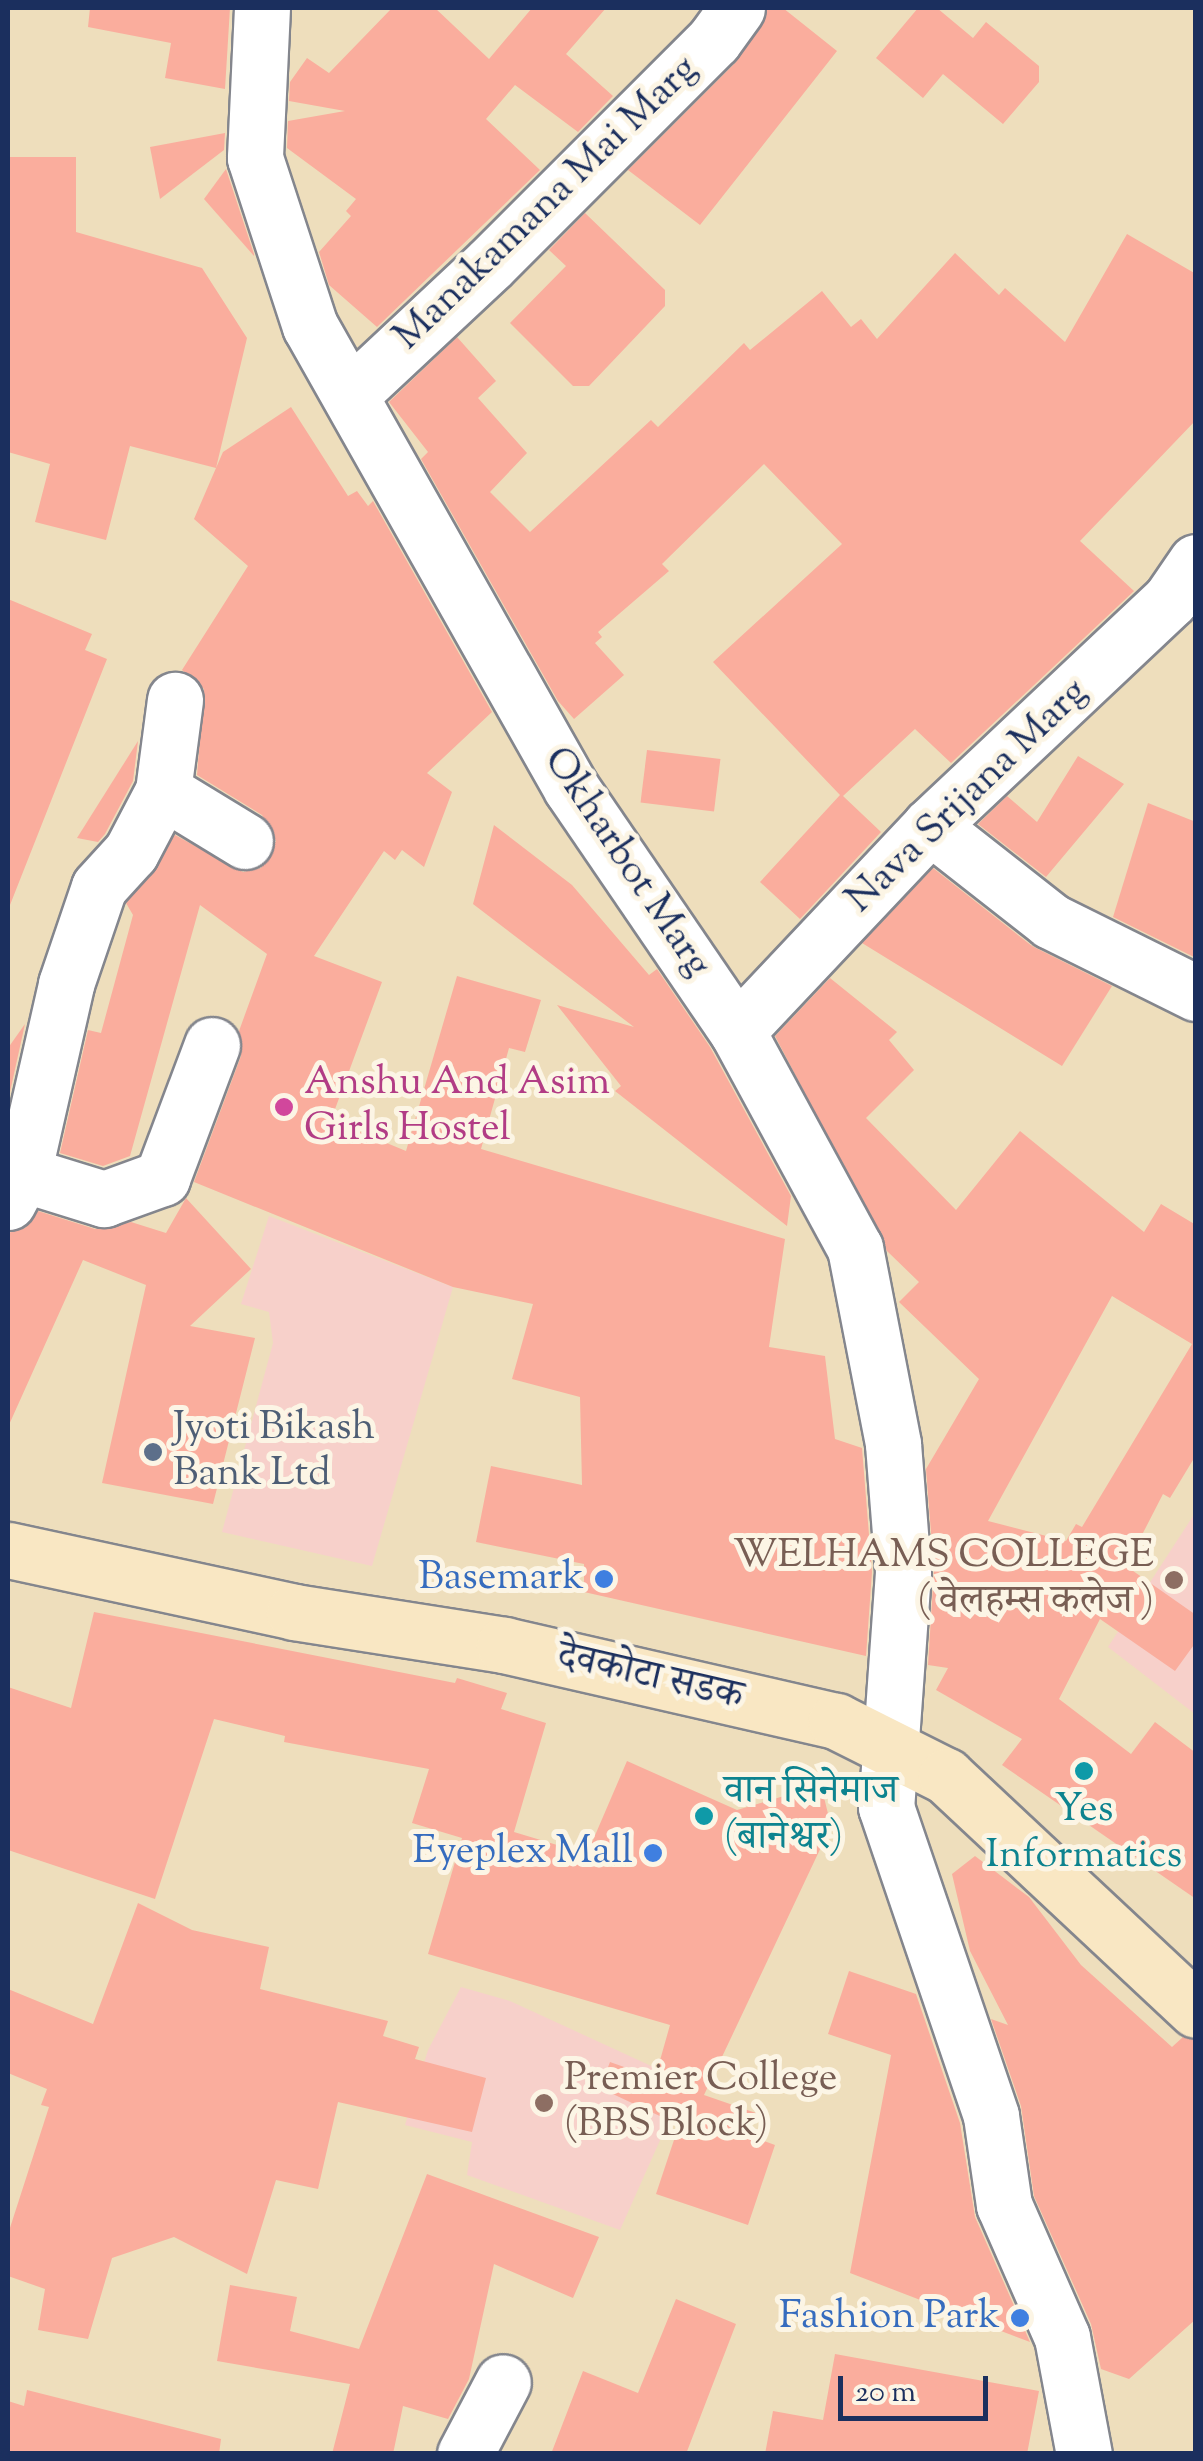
<!DOCTYPE html>
<html>
<head>
<meta charset="utf-8">
<style>
	body { margin:0 }
	#map { position:relative; width:1203px; height:2461px; overflow:hidden; background:#eedebc; font-family:"Sorts Mill Goudy","Noto Serif Devanagari",serif }
	div>[style] { position:absolute }
	.built>* { inset:0; background:#f7d0ca }
	.building>* { inset:0; background:#faad9d; transform-origin:0 0 }
	.roads { filter:drop-shadow(2px 0 #84868d) drop-shadow(-2px 0 #84868d) drop-shadow(0 2px #84868d) drop-shadow(0 -2px #84868d) }
	.street>* { height:55px; margin:-27.5px; padding:0 27.5px; transform-origin:27.5px; border-radius:27.5px; background:#fff }
	.secondary>* { height:55px; margin:-27.5px; padding:0 27.5px; transform-origin:27.5px; border-radius:27.5px; background:#f9e7c3 }
	.dots>* { width:28px; height:28px; translate:-50% -50%; box-sizing:border-box; border:5px solid #fcf5e5; border-radius:50% }
	span { translate:-50% -50%; white-space:nowrap; text-align:center; line-height:1.15; -webkit-text-stroke:10px #fcf5e5; paint-order:stroke }
	.street-label { font-size:40px; color:#1b2f5e }
	.hotel-label { font-size:40px; color:#b23c85 }
	.left { translate:0 -50%; text-align:left }
	.service-label { font-size:40px; color:#4e5e75 }
	.education-label { font-size:40px; color:#785e54 }
	.right { translate:-100% -50%; text-align:right }
	.shop-label { font-size:40px; color:#366cbe }
	.culture-label { font-size:40px; color:#0d838f }
	.frame { position:absolute; inset:0; border:10px solid #1b2f5e; pointer-events:none }
	.scale { position:absolute; left:838px; top:2376px; width:150px; height:45px; box-sizing:border-box; border:5px solid #1b2f5e; border-top:0; padding-left:12px; font-size:30px; line-height:35px; white-space:nowrap; color:#1b2f5e; -webkit-text-stroke:8px #fcf5e5; paint-order:stroke }
</style>
</head>
<body>
<div id="map">
	<div class="built">
		<div style="clip-path:polygon(269px 1216px,453px 1287px,372px 1566px,222px 1532px,273px 1343px,269px 1312px,241px 1304px)"></div>
		<div style="clip-path:polygon(1195px 1513px,1195px 1714px,1108px 1647px)"></div>
		<div style="clip-path:polygon(461px 1987px,510px 2001px,686px 2082px,620px 2230px,467px 2175px,472px 2142px,405px 2125px,428px 2050px)"></div>
	</div>
	<div class="building">
		<div style="clip-path:polygon(90px 8px,230px 8px,225px 89px,165px 78px,171px 43px,88px 27px)"></div>
		<div style="clip-path:polygon(392px 8px,435px 8px,489px 59px,532px 8px,606px 8px,566px 54px,613px 96px,578px 132px,515px 85px,486px 119px,540px 170px,377px 327px,329px 285px,319px 252px,351px 216px,346px 211px,356px 199px,287px 148px,288px 121px,345px 111px,289px 101px,290px 82px,307px 58px,329px 73px)"></div>
		<div style="clip-path:polygon(768px 8px,783px 8px,837px 51px,700px 225px,628px 170px,736px 62px)"></div>
		<div style="clip-path:polygon(918px 8px,937px 8px,973px 38px,986px 22px,1039px 66px,1039px 82px,1003px 124px,943px 74px,923px 98px,876px 58px)"></div>
		<div style="clip-path:polygon(225px 133px,224px 150px,160px 199px,150px 147px)"></div>
		<div style="clip-path:polygon(8px 157px,76px 157px,76px 232px,202px 268px,247px 338px,216px 468px,223px 452px,291px 407px,348px 496px,357px 491px,368px 506px,373px 501px,492px 712px,427px 773px,452px 792px,424px 867px,402px 850px,395px 860px,384px 851px,314px 956px,382px 982px,331px 1120px,406px 1151px,457px 976px,541px 1000px,525px 1052px,509px 1048px,481px 1149px,785px 1239px,769px 1347px,825px 1356px,835px 1439px,862px 1448px,872px 1572px,866px 1656px,584px 1592px,584px 1564px,476px 1542px,491px 1466px,582px 1485px,580px 1397px,512px 1379px,533px 1304px,453px 1287px,194px 1182px,241px 1056px,239px 1031px,267px 954px,200px 905px,130px 1156px,103px 1166px,60px 1153px,88px 1030px,101px 1033px,133px 915px,126px 903px,175px 835px,243px 872px,261px 868px,276px 841px,262px 815px,197px 775px,204px 689px,182px 670px,248px 566px,194px 519px,216px 468px,130px 446px,106px 540px,35px 522px,50px 464px,8px 452px)"></div>
		<div style="clip-path:polygon(226px 169px,254px 254px,254px 256px,204px 199px)"></div>
		<div style="clip-path:polygon(585px 213px,665px 290px,665px 306px,589px 386px,573px 386px,510px 323px,566px 266px,549px 250px)"></div>
		<div style="clip-path:polygon(1127px 234px,1196px 274px,1196px 420px,1080px 541px,1134px 591px,951px 763px,915px 729px,843px 796px,881px 832px,800px 919px,760px 882px,840px 795px,713px 662px,842px 544px,764px 464px,662px 564px,669px 571px,598px 632px,602px 637px,595px 643px,624px 675px,574px 719px,558px 701px,421px 459px,428px 452px,389px 402px,457px 337px,496px 381px,478px 398px,527px 453px,490px 492px,530px 532px,651px 420px,658px 427px,744px 343px,750px 350px,822px 291px,851px 327px,861px 319px,877px 339px,955px 253px,999px 295px,1005px 288px,1065px 342px)"></div>
		<div style="clip-path:polygon(8px 599px,92px 634px,85px 650px,107px 659px,10px 905px)"></div>
		<div style="clip-path:polygon(138px 741px,133px 781px,105px 834px,98px 842px,77px 838px)"></div>
		<div style="left:647px;top:750px;width:74px;height:53px;rotate:7deg"></div>
		<div style="clip-path:polygon(1078px 756px,1124px 784px,1046px 877px,978px 824px,1007px 796px,1037px 822px)"></div>
		<div style="clip-path:polygon(1148px 803px,1196px 822px,1196px 958px,1113px 917px)"></div>
		<div style="clip-path:polygon(494px 825px,572px 885px,649px 975px,657px 969px,710px 1047px,791px 1196px,787px 1226px,615px 1091px,621px 1086px,557px 1005px,634px 1027px,473px 904px)"></div>
		<div style="clip-path:polygon(933px 868px,1032px 946px,1112px 986px,1062px 1066px,862px 943px)"></div>
		<div style="clip-path:polygon(evenodd,830px 978px,897px 1032px,889px 1040px,914px 1070px,866px 1118px,956px 1210px,1020px 1131px,1144px 1232px,1161px 1204px,1196px 1225px,1196px 1455px,1170px 1498px,1163px 1494px,1126px 1566px,1196px 1615px,1196px 1642px,1175px 1671px,1100px 1619px,1059px 1699px,1131px 1754px,1155px 1722px,1196px 1753px,1196px 1899px,1002px 1765px,1022px 1739px,936px 1690px,948px 1668px,928px 1665px,934px 1570px,926px 1469px,979px 1379px,899px 1302px,919px 1282px,887px 1251px,775px 1036px,830px 978px,1112px 1296px,1192px 1344px,1082px 1527px,1076px 1524px,1066px 1541px,988px 1521px,1112px 1296px)"></div>
		<div style="clip-path:polygon(25px 1024px,8px 1101px,8px 1048px)"></div>
		<div style="clip-path:polygon(186px 1198px,251px 1269px,190px 1326px,255px 1338px,213px 1504px,102px 1483px,146px 1285px,83px 1260px,8px 1427px,8px 1233px,25px 1228px,38px 1211px,95px 1229px,131px 1222px,166px 1233px)"></div>
		<div style="clip-path:polygon(94px 1612px,455px 1683px,457px 1678px,507px 1693px,501px 1709px,546px 1723px,514px 1832px,587px 1854px,627px 1761px,737px 1810px,821px 1785px,831px 1826px,704px 2095px,756px 2113px,748px 2135px,775px 2145px,748px 2225px,656px 2194px,679px 2125px,600px 2088px,610px 2062px,655px 2078px,670px 2025px,428px 1954px,462px 1838px,412px 1823px,429px 1769px,284px 1742px,285px 1736px,214px 1719px,155px 1899px,8px 1850px,8px 1687px,71px 1708px)"></div>
		<div style="clip-path:polygon(975px 1856px,1029px 1897px,1081px 1965px,1172px 2047px,1183px 2037px,1196px 2040px,1196px 2319px,1129px 2379px,1101px 2369px,1091px 2324px,1034px 2196px,1021px 2106px,991px 2019px,1008px 2025px,970px 1951px,952px 1874px)"></div>
		<div style="clip-path:polygon(138px 1903px,192px 1930px,269px 1947px,260px 1989px,388px 2021px,383px 2036px,419px 2047px,415px 2059px,486px 2078px,472px 2132px,338px 2102px,318px 2189px,276px 2180px,247px 2274px,174px 2237px,112px 2258px,88px 2339px,38px 2330px,45px 2289px,8px 2276px,8px 2234px,49px 2107px,41px 2105px,47px 2089px,8px 2073px,8px 1989px,93px 2024px)"></div>
		<div style="clip-path:polygon(849px 1971px,916px 1994px,960px 2123px,975px 2217px,1030px 2342px,850px 2273px,891px 2055px,828px 2034px)"></div>
		<div style="clip-path:polygon(427px 2174px,599px 2237px,573px 2298px,494px 2264px,469px 2379px,448px 2419px,403px 2406px,393px 2454px,332px 2454px,350px 2384px,217px 2361px,230px 2285px,297px 2297px,290px 2331px,359px 2349px)"></div>
		<div style="clip-path:polygon(676px 2299px,736px 2324px,686px 2454px,551px 2454px,583px 2371px,638px 2393px)"></div>
		<div style="clip-path:polygon(835px 2354px,1039px 2391px,1027px 2454px,765px 2454px,773px 2411px,823px 2420px)"></div>
		<div style="clip-path:polygon(27px 2390px,221px 2439px,219px 2454px,8px 2454px,8px 2401px,24px 2406px)"></div>
	</div>
	<div class="roads">
		<div class="street">
			<div style="left:262px;top:8px;width:150px;rotate:92.7deg"></div>
			<div style="left:255px;top:158px;width:177px;rotate:71.9deg"></div>
			<div style="left:310px;top:326px;width:531px;rotate:60.54deg"></div>
			<div style="left:571px;top:788px;width:294px;rotate:55.7deg"></div>
			<div style="left:737px;top:1031px;width:247px;rotate:61.5deg"></div>
			<div style="left:855px;top:1248px;width:200px;rotate:79deg"></div>
			<div style="left:893px;top:1444px;width:128px;rotate:85.5deg"></div>
			<div style="left:903px;top:1572px;width:236px;rotate:94.1deg"></div>
			<div style="left:886px;top:1807px;width:326px;rotate:71.2deg"></div>
			<div style="left:991px;top:2116px;width:90px;rotate:81.7deg"></div>
			<div style="left:1004px;top:2205px;width:144px;rotate:66.3deg"></div>
			<div style="left:1062px;top:2337px;width:119px;rotate:79.4deg"></div>
			<div style="left:350px;top:395px;width:192px;rotate:-43.1deg"></div>
			<div style="left:490px;top:264px;width:317px;rotate:-45deg"></div>
			<div style="left:714px;top:40px;width:39px;rotate:-54deg"></div>
			<div style="left:163px;top:791px;width:96px;rotate:31.4deg"></div>
			<div style="left:930px;top:826px;width:154px;rotate:38.1deg"></div>
			<div style="left:1051px;top:921px;width:162px;rotate:26.4deg"></div>
			<div style="left:737px;top:1031px;width:282px;rotate:-46.7deg"></div>
			<div style="left:930px;top:826px;width:330px;rotate:-43.3deg"></div>
			<div style="left:1170px;top:600px;width:46px;rotate:-55.6deg"></div>
			<div style="left:23px;top:1174px;width:85px;rotate:17.2deg"></div>
			<div style="left:104px;top:1199px;width:62px;rotate:-19.9deg"></div>
			<div style="left:162px;top:1178px;width:142px;rotate:-69.4deg"></div>
			<div style="left:8px;top:1202px;width:32px;rotate:-62deg"></div>
			<div style="left:23px;top:1174px;width:195px;rotate:-77.2deg"></div>
			<div style="left:66px;top:984px;width:102px;rotate:-71.2deg"></div>
			<div style="left:99px;top:887px;width:47px;rotate:-47.6deg"></div>
			<div style="left:131px;top:852px;width:69px;rotate:-62.3deg"></div>
			<div style="left:163px;top:791px;width:92px;rotate:-82.5deg"></div>
			<div style="left:465px;top:2454px;width:81px;rotate:-62.2deg"></div>
		</div>
		<div class="secondary">
			<div style="left:8px;top:1550px;width:293px;rotate:12.2deg"></div>
			<div style="left:294px;top:1612px;width:213px;rotate:8.9deg"></div>
			<div style="left:504px;top:1645px;width:341px;rotate:12.9deg"></div>
			<div style="left:836px;top:1721px;width:123px;rotate:26.6deg"></div>
			<div style="left:946px;top:1776px;width:342px;rotate:43.1deg"></div>
		</div>
	</div>
	<div class="dots">
		<div style="left:284px;top:1107px;background:#d1479c"></div>
		<div style="left:153px;top:1452px;background:#5c6f8a"></div>
		<div style="left:604px;top:1579px;background:#3f7fe0"></div>
		<div style="left:1174px;top:1580px;background:#8d6e63"></div>
		<div style="left:1084px;top:1771px;background:#0f9aa8"></div>
		<div style="left:704px;top:1816px;background:#0f9aa8"></div>
		<div style="left:653px;top:1853px;background:#3f7fe0"></div>
		<div style="left:544px;top:2103px;background:#8d6e63"></div>
		<div style="left:1020px;top:2318px;background:#3f7fe0"></div>
	</div>
	<div class="street-label">
		<span style="left:547px;top:204px;rotate:-44deg">Manakamana Mai Marg</span>
		<span style="left:968px;top:797px;rotate:-44deg">Nava Srijana Marg</span>
		<span style="left:626px;top:863px;rotate:56deg">Okharbot Marg</span>
		<span style="left:650px;top:1678px;rotate:13deg">देवकोटा सडक</span>
	</div>
	<div class="hotel-label">
		<span class="left" style="left:304px;top:1107px">Anshu And Asim<br>Girls Hostel</span>
	</div>
	<div class="service-label">
		<span class="left" style="left:173px;top:1452px">Jyoti Bikash<br>Bank Ltd</span>
	</div>
	<div class="education-label">
		<span class="right" style="left:1154px;top:1580px">WELHAMS COLLEGE<br>( वेलहम्स कलेज )</span>
		<span class="left" style="left:564px;top:2103px">Premier College<br>(BBS Block)</span>
	</div>
	<div class="shop-label">
		<span class="right" style="left:584px;top:1579px">Basemark</span>
		<span class="right" style="left:633px;top:1853px">Eyeplex Mall</span>
		<span class="right" style="left:1000px;top:2318px">Fashion Park</span>
	</div>
	<div class="culture-label">
		<span class="left" style="left:724px;top:1816px">वान सिनेमाज<br>(बानेश्वर)</span>
		<span style="left:1084px;top:1834px">Yes<br>Informatics</span>
	</div>
	<div class="frame"></div>
	<div class="scale">20 m</div>
</div>
</body>
</html>
